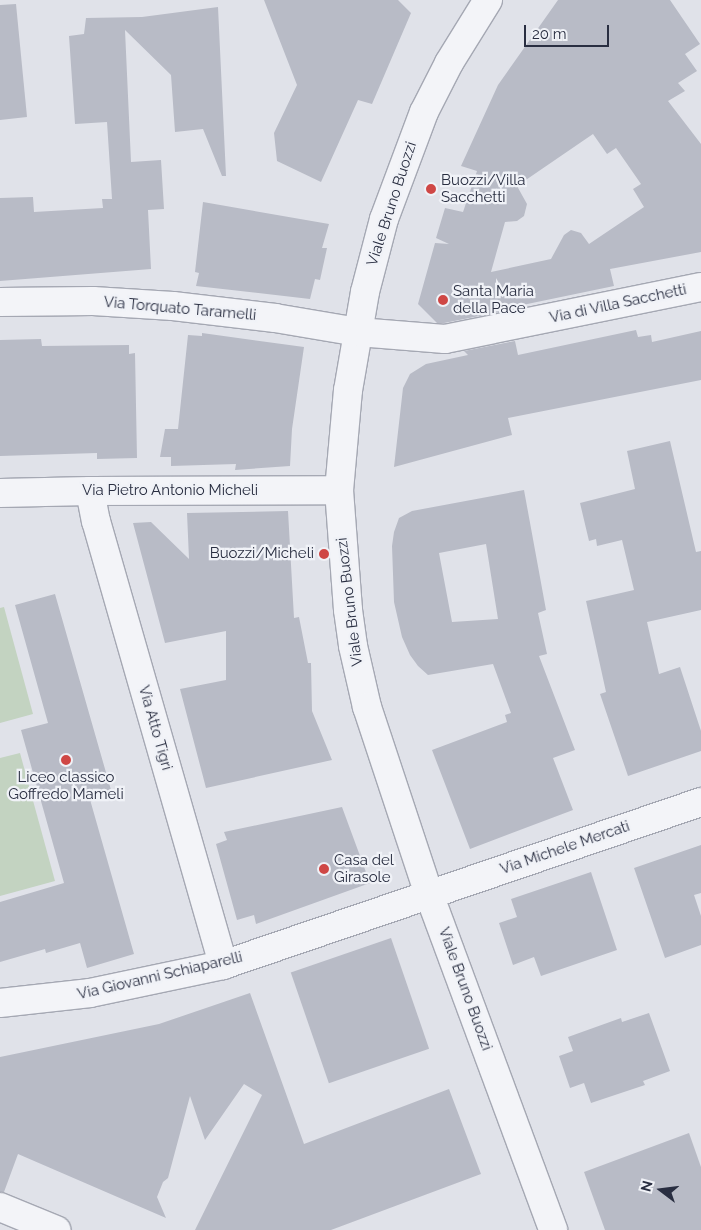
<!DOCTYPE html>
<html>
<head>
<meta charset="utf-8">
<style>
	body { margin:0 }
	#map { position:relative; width:701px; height:1230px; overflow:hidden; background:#e0e2e9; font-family:Raleway,sans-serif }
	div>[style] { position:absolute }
	.green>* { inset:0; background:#c3d3c1 }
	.building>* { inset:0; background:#b8bbc6; transform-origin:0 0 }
	.roads { filter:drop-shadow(1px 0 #a5a8b3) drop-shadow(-1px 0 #a5a8b3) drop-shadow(0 1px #a5a8b3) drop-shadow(0 -1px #a5a8b3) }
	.minor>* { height:28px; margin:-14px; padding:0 14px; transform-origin:14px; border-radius:14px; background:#f3f4f8 }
	.dots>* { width:14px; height:14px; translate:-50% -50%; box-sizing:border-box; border:2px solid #f0f2f7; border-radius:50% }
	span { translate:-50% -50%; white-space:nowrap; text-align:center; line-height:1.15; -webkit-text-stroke:4.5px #f0f2f7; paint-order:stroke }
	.poi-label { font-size:15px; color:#292e41 }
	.left { translate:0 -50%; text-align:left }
	.right { translate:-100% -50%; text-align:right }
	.street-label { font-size:15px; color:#292e41 }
	.north { position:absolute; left:636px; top:1165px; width:50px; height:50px; -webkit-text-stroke:4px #f0f2f7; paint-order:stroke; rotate:285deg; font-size:14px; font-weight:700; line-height:20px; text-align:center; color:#292e41 }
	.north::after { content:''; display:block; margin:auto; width:18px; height:22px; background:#292e41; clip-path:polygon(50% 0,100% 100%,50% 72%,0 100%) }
	.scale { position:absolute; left:524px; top:25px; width:85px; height:22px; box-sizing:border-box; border:2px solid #292e41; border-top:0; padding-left:6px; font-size:15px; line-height:18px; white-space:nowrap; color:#292e41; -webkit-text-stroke:4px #f0f2f7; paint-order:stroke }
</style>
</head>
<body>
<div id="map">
	<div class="green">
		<div style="clip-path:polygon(4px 607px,33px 714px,0 723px,0 608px)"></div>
		<div style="clip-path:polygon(20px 753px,55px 881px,0 896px,0 758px)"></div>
	</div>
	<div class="building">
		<div style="clip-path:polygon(264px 0,398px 0,411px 13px,372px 104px,358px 100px,321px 182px,277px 161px,274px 133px,297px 85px)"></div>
		<div style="clip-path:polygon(evenodd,558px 0,670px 0,700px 44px,685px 54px,697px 71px,678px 83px,685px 91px,668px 101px,701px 144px,701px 252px,610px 269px,614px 286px,508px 308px,509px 310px,444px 323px,437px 323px,418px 304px,435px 243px,449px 244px,436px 238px,445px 208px,463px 212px,477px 171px,461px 166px,498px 85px,558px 0,593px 134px,607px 154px,616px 148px,641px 184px,633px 189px,644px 207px,589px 244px,581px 233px,571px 230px,564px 235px,551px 259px,491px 272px,505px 222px,517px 221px,524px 216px,527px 204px,517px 186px,593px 134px)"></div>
		<div style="clip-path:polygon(16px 4px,27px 117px,0 120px,0 5px)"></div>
		<div style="clip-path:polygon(218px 7px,226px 176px,222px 176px,203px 129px,175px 132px,171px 75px,125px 30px,131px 162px,161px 160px,164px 209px,148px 210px,151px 269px,0 281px,0 198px,33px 197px,34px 212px,103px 208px,102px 199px,112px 199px,107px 122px,75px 124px,69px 36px,84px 34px,86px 18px,142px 17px)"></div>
		<div style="clip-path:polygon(203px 202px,329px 224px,322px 248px,327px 248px,320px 280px,315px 279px,310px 299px,196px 286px,199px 273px,195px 272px)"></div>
		<div style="clip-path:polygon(636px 330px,638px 337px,651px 335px,652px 342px,701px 331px,701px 380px,508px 418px,512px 435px,394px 467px,403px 388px,410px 374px,426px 364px,468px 355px,464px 351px,515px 341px,518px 355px)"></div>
		<div style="clip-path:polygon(202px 333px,304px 347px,292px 429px,290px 466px,235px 470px,236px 464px,171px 466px,171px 457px,160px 457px,165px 429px,178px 429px,188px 335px,202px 336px)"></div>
		<div style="clip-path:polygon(41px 339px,42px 346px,129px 345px,129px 354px,135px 353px,137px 458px,97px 459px,97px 453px,0 456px,0 340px)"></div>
		<div style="clip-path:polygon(670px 441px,696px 552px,701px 551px,701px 610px,647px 622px,659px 674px,680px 667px,701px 731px,701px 751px,628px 776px,600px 694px,606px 692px,586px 601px,634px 590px,622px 540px,597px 546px,596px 539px,589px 541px,580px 503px,635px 489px,627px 451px)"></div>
		<div style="clip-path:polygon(evenodd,524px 490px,546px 610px,538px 613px,547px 654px,539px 656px,575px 750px,553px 758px,573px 810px,470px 849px,432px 750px,507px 722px,505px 715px,511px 713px,493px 664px,428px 675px,418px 666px,410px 655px,402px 637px,394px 602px,392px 546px,394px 532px,399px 518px,412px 511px,524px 490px,486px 544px,498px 619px,452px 622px,439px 553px,486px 544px)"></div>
		<div style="clip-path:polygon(288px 511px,294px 618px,299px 617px,308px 663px,311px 663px,312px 711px,332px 760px,206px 788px,180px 689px,226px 680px,226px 631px,165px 643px,133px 523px,151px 522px,189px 559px,187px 513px)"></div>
		<div style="clip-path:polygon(55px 594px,111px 790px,89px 796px,134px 954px,87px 968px,80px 943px,46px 953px,45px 949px,0 962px,0 902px,64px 883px,21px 730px,48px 723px,15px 605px)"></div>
		<div style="clip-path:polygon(342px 807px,370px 883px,256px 924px,254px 915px,237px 920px,216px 844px,227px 840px,224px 832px)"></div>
		<div style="clip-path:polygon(701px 845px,701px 893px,694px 895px,701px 916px,701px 945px,665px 958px,634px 868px)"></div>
		<div style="clip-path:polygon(591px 872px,617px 950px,541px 976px,534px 957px,513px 965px,499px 923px,517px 917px,511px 899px)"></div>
		<div style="left:391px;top:938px;width:117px;height:106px;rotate:71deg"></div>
		<div style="clip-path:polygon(250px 993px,304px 1144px,449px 1089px,481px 1174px,331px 1230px,195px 1230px,262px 1095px,244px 1084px,205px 1140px,190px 1096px,168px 1178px,163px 1182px,157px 1197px,166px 1218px,18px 1154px,4px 1192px,0 1192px,0 1057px,159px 1024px)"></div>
		<div style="clip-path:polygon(649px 1013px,670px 1071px,643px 1081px,645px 1085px,591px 1103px,584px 1083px,570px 1088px,559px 1056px,573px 1051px,568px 1037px,621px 1018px,622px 1022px)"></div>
		<div style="clip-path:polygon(689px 1133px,701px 1167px,701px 1230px,605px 1230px,584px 1172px)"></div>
	</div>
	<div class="roads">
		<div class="minor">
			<div style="left:488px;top:0;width:74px;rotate:121.8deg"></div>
			<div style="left:449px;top:63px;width:55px;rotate:117deg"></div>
			<div style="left:424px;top:112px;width:114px;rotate:110.5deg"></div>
			<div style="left:384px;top:219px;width:75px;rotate:104.6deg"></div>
			<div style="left:365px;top:292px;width:99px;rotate:99.8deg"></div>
			<div style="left:348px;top:390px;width:100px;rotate:95.1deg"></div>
			<div style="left:339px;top:490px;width:120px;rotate:85.7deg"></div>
			<div style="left:348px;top:610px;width:36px;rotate:82deg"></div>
			<div style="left:353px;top:646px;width:63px;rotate:77.1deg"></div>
			<div style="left:367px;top:707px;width:197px;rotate:71.7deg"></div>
			<div style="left:429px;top:894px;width:358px;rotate:69.7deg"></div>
			<div style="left:0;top:302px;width:93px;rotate:-0.6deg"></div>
			<div style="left:93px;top:301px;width:80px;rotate:3.6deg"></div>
			<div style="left:173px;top:306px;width:103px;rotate:6.7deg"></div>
			<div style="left:275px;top:318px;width:84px;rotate:9.6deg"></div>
			<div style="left:358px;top:332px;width:87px;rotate:4.6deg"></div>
			<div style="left:445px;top:339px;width:261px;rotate:-11.5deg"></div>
			<div style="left:90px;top:491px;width:31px;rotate:79deg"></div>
			<div style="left:96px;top:521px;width:462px;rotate:74deg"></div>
			<div style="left:0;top:493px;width:90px;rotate:-1.3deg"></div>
			<div style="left:90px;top:491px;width:249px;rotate:-0.2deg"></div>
			<div style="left:0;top:1003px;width:91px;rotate:-6.3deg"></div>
			<div style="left:90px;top:993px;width:136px;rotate:-11.9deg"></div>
			<div style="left:223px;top:965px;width:505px;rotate:-18.83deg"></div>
			<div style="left:0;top:1207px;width:61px;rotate:22.3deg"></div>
		</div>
	</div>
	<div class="dots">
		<div style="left:431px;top:189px;background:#cf4745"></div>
		<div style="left:443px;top:300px;background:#cf4745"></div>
		<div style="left:324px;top:554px;background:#cf4745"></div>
		<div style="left:66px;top:760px;background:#cf4745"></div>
		<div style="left:324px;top:869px;background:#cf4745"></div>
	</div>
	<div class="poi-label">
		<span class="left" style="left:441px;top:189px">Buozzi/Villa<br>Sacchetti</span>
		<span class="left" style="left:453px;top:300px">Santa Maria<br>della Pace</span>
		<span class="right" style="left:314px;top:554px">Buozzi/Micheli</span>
		<span style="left:66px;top:786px">Liceo classico<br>Goffredo Mameli</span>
		<span class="left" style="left:334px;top:869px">Casa del<br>Girasole</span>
	</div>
	<div class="street-label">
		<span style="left:392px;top:204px;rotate:-72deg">Viale Bruno Buozzi</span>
		<span style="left:618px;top:304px;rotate:-12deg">Via di Villa Sacchetti</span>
		<span style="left:180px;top:309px;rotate:5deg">Via Torquato Taramelli</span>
		<span style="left:170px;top:491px">Via Pietro Antonio Micheli</span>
		<span style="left:350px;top:602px;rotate:-97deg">Viale Bruno Buozzi</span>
		<span style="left:155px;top:728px;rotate:74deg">Via Atto Tigri</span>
		<span style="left:565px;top:848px;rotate:-19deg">Via Michele Mercati</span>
		<span style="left:160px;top:976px;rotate:-13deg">Via Giovanni Schiaparelli</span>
		<span style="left:465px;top:989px;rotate:70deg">Viale Bruno Buozzi</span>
	</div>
	<div class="north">N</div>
	<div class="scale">20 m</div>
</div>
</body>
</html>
